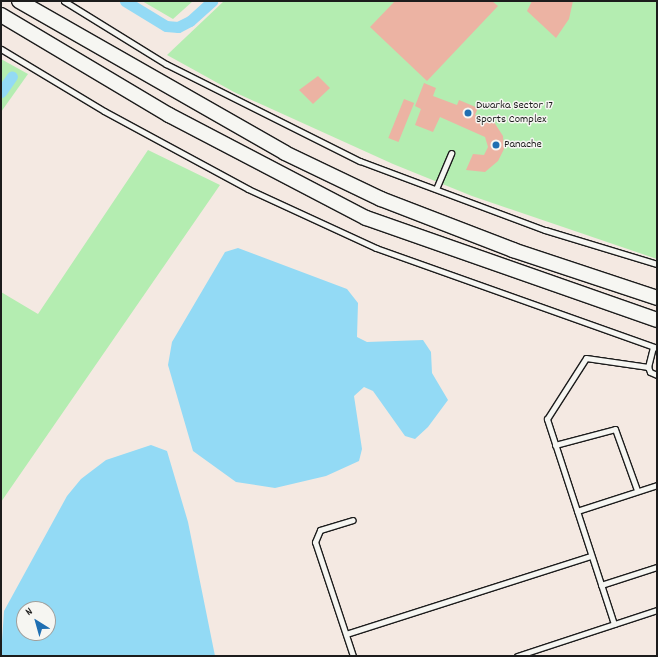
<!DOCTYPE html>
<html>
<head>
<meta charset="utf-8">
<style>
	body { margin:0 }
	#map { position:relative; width:658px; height:657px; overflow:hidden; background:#f4e9e2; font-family:Dekko,sans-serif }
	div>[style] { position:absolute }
	.green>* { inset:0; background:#b4edb1 }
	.water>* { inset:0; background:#93daf5 }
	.canal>* { height:11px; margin:-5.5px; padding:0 5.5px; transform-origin:5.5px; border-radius:5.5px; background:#93daf5 }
	.building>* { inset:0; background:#ecb3a3; transform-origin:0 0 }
	.roads { filter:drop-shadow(1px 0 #1c1c1c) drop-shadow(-1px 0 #1c1c1c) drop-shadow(0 1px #1c1c1c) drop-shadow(0 -1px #1c1c1c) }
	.service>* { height:5px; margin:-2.5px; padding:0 2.5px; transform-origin:2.5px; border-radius:2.5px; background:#f6f6f2 }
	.secondary>* { height:14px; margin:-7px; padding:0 7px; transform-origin:7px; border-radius:7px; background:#f6f6f2 }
	.dots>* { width:11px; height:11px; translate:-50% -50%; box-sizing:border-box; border:2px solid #f6f6f2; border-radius:50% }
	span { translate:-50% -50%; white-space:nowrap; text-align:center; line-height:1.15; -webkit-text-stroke:3px #f6f6f2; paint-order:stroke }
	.poi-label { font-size:12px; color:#1c1c1c }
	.left { translate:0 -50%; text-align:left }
	.frame { position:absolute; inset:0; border:2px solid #1c1c1c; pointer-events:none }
	.north { position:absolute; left:16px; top:601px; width:40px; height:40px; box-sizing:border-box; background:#f6f6f2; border:1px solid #9f9f9c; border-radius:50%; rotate:323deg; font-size:11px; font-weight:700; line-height:16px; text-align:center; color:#1c1c1c }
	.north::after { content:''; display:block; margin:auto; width:14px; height:18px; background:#1f6fb2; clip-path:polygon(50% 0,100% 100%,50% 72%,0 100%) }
</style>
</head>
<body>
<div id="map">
	<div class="green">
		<div style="clip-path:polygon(142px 1px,193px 1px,173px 19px)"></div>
		<div style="clip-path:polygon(224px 1px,657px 1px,657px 259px,472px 196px,393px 164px,234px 92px,167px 55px)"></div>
		<div style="clip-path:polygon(1px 59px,28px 74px,1px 112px)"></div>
		<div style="clip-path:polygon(148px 150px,220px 185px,1px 502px,1px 292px,38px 314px)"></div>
	</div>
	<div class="water">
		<div style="clip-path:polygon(238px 248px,347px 289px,358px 303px,357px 337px,367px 342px,423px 340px,431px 352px,432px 373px,448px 400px,428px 427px,415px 439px,405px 436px,373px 391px,364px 387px,354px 396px,362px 449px,359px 461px,326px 476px,275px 488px,236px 482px,193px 451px,168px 365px,172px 342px,225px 252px)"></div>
		<div style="clip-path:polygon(evenodd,151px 445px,167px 451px,188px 522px,215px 656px,1px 656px,4px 611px,67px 496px,81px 479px,106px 460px,151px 445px,24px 609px,48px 609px,48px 633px,24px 633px,24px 609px)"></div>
	</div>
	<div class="canal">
		<div style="left:125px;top:1px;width:48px;rotate:31.4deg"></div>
		<div style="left:166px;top:26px;width:12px;rotate:5deg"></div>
		<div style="left:178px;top:27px;width:13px;rotate:-27deg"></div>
		<div style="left:190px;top:21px;width:30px;rotate:-42deg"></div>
		<div style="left:1px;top:92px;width:19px;rotate:-55deg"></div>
	</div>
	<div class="building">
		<div style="clip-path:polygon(395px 1px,492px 1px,498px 6px,427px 81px,370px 27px)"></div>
		<div style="clip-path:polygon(532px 1px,573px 1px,569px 19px,556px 38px,527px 11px)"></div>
		<div style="clip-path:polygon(318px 76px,330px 88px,313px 104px,299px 90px)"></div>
		<div style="clip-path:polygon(424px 83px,436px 88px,433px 96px,457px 105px,459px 100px,478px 108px,475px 115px,494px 122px,503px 136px,504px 149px,498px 161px,485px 172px,466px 170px,473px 154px,484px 155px,488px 147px,485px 137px,440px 117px,433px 132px,415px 125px,421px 109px,415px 106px)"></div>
		<div style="left:404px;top:99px;width:11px;height:42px;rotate:22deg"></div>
	</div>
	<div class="roads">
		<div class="service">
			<div style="left:64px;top:1px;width:120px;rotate:31.7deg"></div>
			<div style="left:166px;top:64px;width:217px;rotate:26.6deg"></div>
			<div style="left:360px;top:161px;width:197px;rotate:20.5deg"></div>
			<div style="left:545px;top:230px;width:117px;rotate:16.9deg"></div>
			<div style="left:1px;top:49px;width:120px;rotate:31deg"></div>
			<div style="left:104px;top:111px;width:164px;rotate:28.4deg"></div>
			<div style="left:248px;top:189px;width:141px;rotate:24.7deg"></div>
			<div style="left:376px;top:248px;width:298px;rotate:19.6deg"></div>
			<div style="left:436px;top:189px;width:39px;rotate:-67deg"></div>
			<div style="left:653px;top:347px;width:21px;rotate:104deg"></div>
			<div style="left:648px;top:367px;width:5px;rotate:68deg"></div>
			<div style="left:650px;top:372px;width:8px;rotate:23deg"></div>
			<div style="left:555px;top:445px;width:62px;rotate:-14.9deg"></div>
			<div style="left:615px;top:429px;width:65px;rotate:70.2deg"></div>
			<div style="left:577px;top:511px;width:84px;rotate:-18deg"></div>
			<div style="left:601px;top:585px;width:59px;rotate:-17.8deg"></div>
			<div style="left:614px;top:624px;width:216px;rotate:-108.1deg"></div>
			<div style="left:547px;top:419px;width:72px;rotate:-57.4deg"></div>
			<div style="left:586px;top:358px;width:63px;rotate:8.3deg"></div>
			<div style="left:346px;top:634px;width:257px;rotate:-17.7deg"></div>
			<div style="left:353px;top:656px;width:120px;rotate:-108.4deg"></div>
			<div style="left:315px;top:542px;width:13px;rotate:-67deg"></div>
			<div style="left:320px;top:530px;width:34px;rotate:-17deg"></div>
			<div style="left:517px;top:656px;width:147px;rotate:-18.2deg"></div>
		</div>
		<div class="secondary">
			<div style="left:19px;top:1px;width:306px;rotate:29.7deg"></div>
			<div style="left:285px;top:153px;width:106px;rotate:25.6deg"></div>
			<div style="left:381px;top:199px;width:142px;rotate:21.1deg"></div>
			<div style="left:513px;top:250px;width:152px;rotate:18.4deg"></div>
			<div style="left:1px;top:15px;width:196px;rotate:30.8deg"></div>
			<div style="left:169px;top:115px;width:222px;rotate:27.6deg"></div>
			<div style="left:366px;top:218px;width:308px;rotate:19.3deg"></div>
		</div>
	</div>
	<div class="dots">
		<div style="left:468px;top:113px;background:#1f6fb2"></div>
		<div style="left:496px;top:145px;background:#1f6fb2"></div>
	</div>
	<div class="poi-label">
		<span class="left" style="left:476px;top:113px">Dwarka Sector 17<br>Sports Complex</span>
		<span class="left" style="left:504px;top:145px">Panache</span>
	</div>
	<div class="frame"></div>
	<div class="north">N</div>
</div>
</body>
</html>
